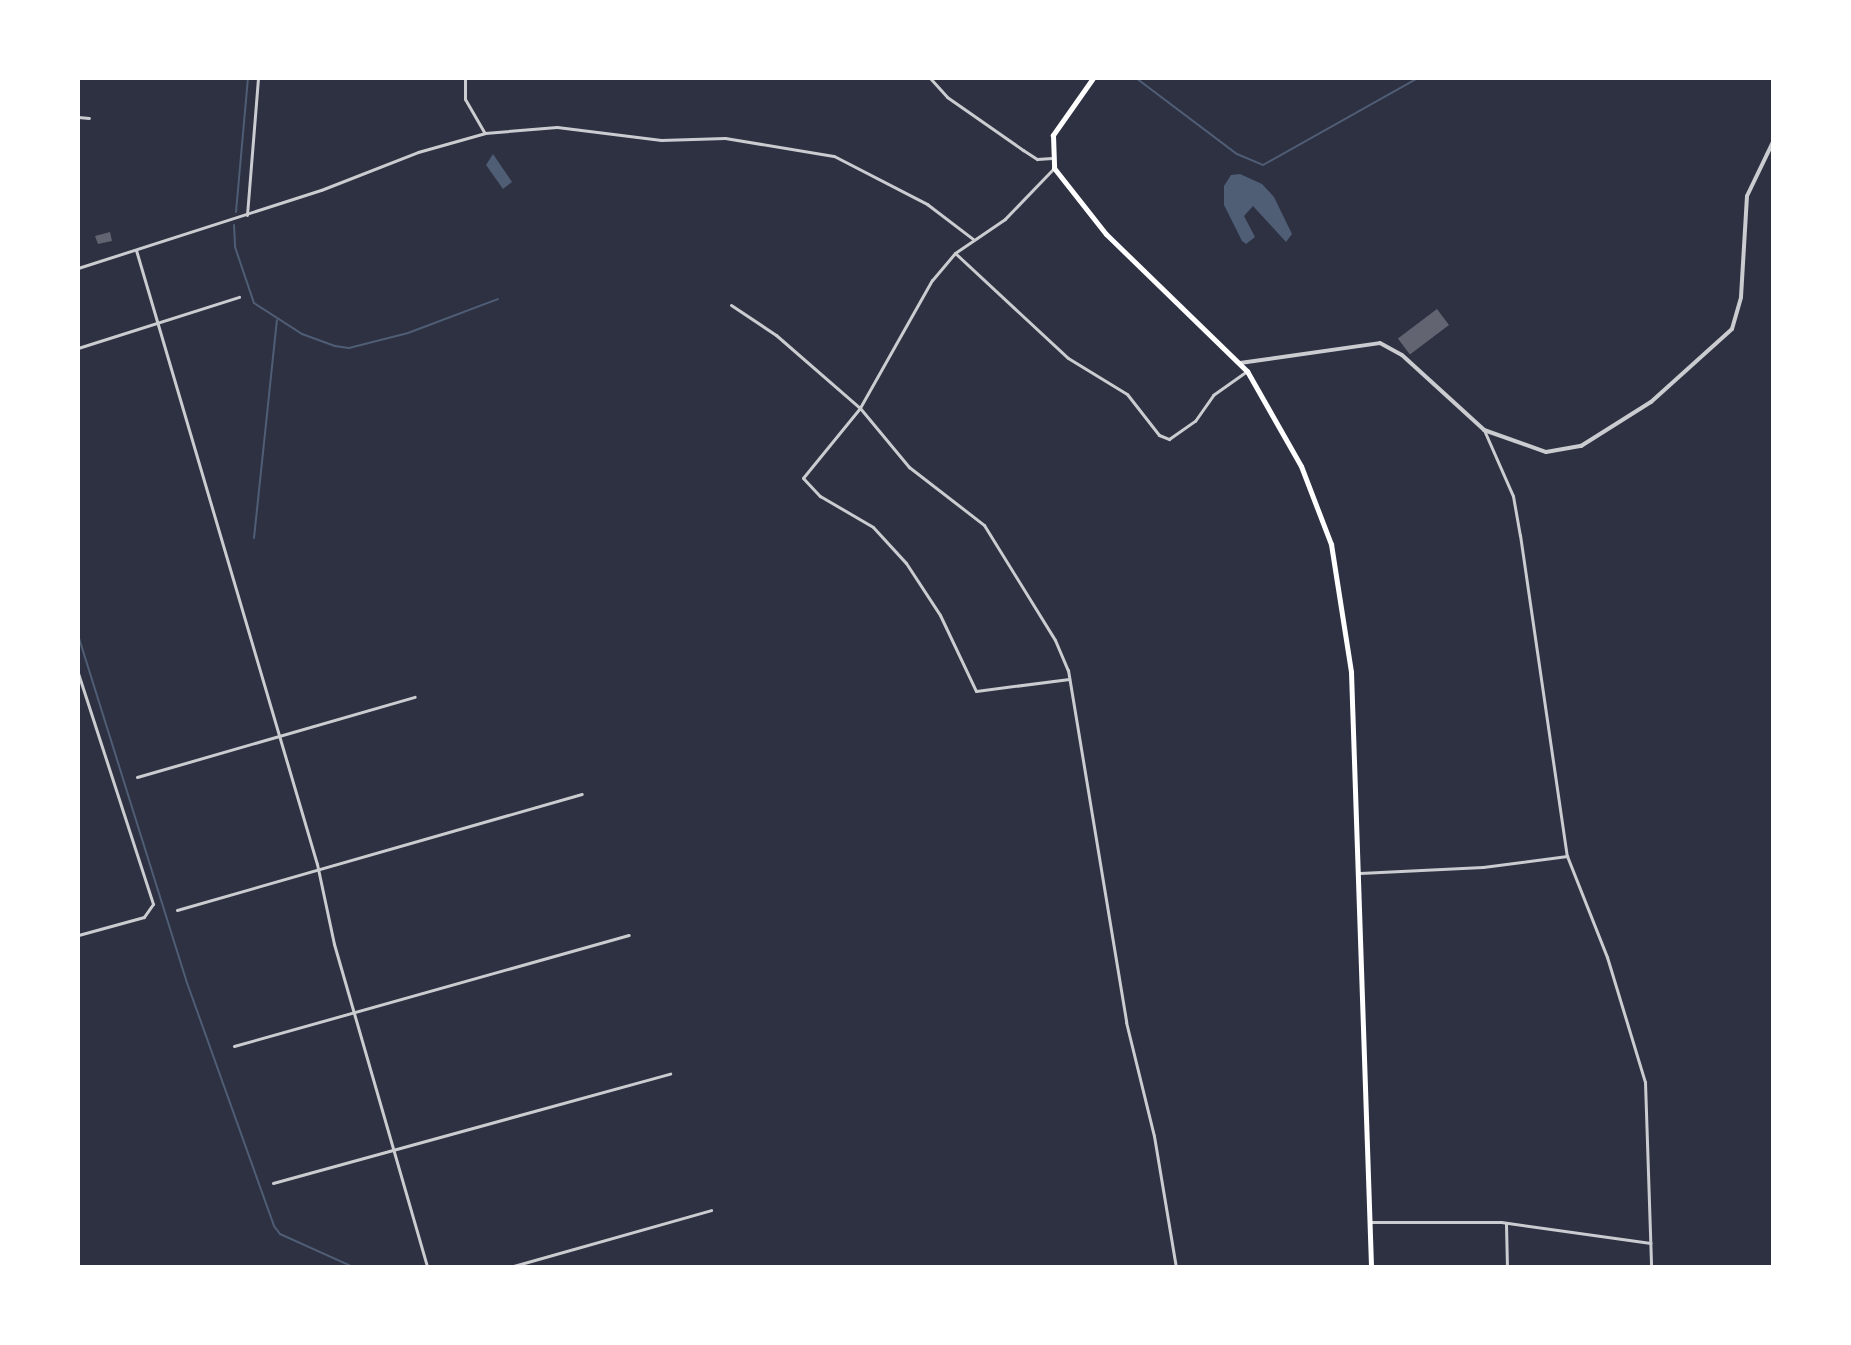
<!DOCTYPE html>
<html>
<head>
<meta charset="utf-8">
<style>
	body { margin:0 }
	#map { position:relative; width:1851px; height:1345px; overflow:hidden; background:#2d3142; font-family:"Fira Sans",sans-serif }
	div>[style] { position:absolute }
	.water>* { inset:0; background:#4f5d75 }
	.stream>* { height:2px; margin:-1px; padding:0 1px; transform-origin:1px; border-radius:1px; background:#4f5d75 }
	.building>* { inset:0; background:#626471; transform-origin:0 0 }
	.minor>* { height:3px; margin:-1.5px; padding:0 1.5px; transform-origin:1.5px; border-radius:1.5px; background:#caccd0 }
	.tertiary>* { height:4px; margin:-2px; padding:0 2px; transform-origin:2px; border-radius:2px; background:#caccd0 }
	.secondary>* { height:5px; margin:-2.5px; padding:0 2.5px; transform-origin:2.5px; border-radius:2.5px; background:#fff }
	span { translate:-50% -50%; white-space:nowrap; text-align:center; line-height:1.15; -webkit-text-stroke:7px #fff; paint-order:stroke }
	.frame { position:absolute; inset:0; border:80px solid #fff; pointer-events:none }
</style>
</head>
<body>
<div id="map">
	<div class="water">
		<div style="clip-path:polygon(493px 154px,512px 182px,503px 189px,486px 165px)"></div>
		<div style="clip-path:polygon(1240px 174px,1262px 184px,1274px 197px,1292px 234px,1286px 242px,1253px 206px,1244px 216px,1255px 237px,1246px 244px,1242px 241px,1224px 205px,1224px 186px,1231px 175px)"></div>
	</div>
	<div class="stream">
		<div style="left:1136px;top:78px;width:126px;rotate:37deg"></div>
		<div style="left:1237px;top:154px;width:28px;rotate:23deg"></div>
		<div style="left:1263px;top:165px;width:178px;rotate:-29.3deg"></div>
		<div style="left:236px;top:212px;width:135px;rotate:-84.9deg"></div>
		<div style="left:234px;top:225px;width:22px;rotate:87deg"></div>
		<div style="left:235px;top:247px;width:59px;rotate:71.3deg"></div>
		<div style="left:254px;top:303px;width:57px;rotate:32.9deg"></div>
		<div style="left:302px;top:334px;width:35px;rotate:20deg"></div>
		<div style="left:335px;top:346px;width:14px;rotate:8deg"></div>
		<div style="left:349px;top:348px;width:61px;rotate:-14.3deg"></div>
		<div style="left:408px;top:333px;width:96px;rotate:-20.7deg"></div>
		<div style="left:254px;top:538px;width:219px;rotate:-84deg"></div>
		<div style="left:78px;top:635px;width:362px;rotate:72.6deg"></div>
		<div style="left:186px;top:980px;width:261px;rotate:70.3deg"></div>
		<div style="left:274px;top:1226px;width:10px;rotate:53deg"></div>
		<div style="left:280px;top:1234px;width:80px;rotate:24.3deg"></div>
	</div>
	<div class="building">
		<div style="clip-path:polygon(110px 232px,112px 241px,98px 244px,95px 236px)"></div>
		<div style="left:1437px;top:309px;width:20px;height:49px;rotate:53deg"></div>
	</div>
	<div class="minor">
		<div style="left:465px;top:78px;width:21px;rotate:90deg"></div>
		<div style="left:465px;top:99px;width:39px;rotate:60deg"></div>
		<div style="left:930px;top:78px;width:25px;rotate:48deg"></div>
		<div style="left:947px;top:97px;width:93px;rotate:34.9deg"></div>
		<div style="left:1023px;top:150px;width:17px;rotate:33deg"></div>
		<div style="left:1037px;top:159px;width:15px;rotate:-4deg"></div>
		<div style="left:78px;top:117px;width:11px;rotate:5deg"></div>
		<div style="left:1054px;top:168px;width:71px;rotate:133.9deg"></div>
		<div style="left:1005px;top:219px;width:60px;rotate:145.8deg"></div>
		<div style="left:955px;top:253px;width:35px;rotate:130deg"></div>
		<div style="left:932px;top:280px;width:147px;rotate:119.4deg"></div>
		<div style="left:860px;top:408px;width:90px;rotate:129.2deg"></div>
		<div style="left:803px;top:478px;width:25px;rotate:47deg"></div>
		<div style="left:820px;top:496px;width:61px;rotate:30.3deg"></div>
		<div style="left:873px;top:527px;width:49px;rotate:47.5deg"></div>
		<div style="left:906px;top:563px;width:62px;rotate:56.8deg"></div>
		<div style="left:940px;top:615px;width:84px;rotate:64.7deg"></div>
		<div style="left:976px;top:691px;width:94px;rotate:-7.4deg"></div>
		<div style="left:247px;top:215px;width:137px;rotate:-85.4deg"></div>
		<div style="left:136px;top:250px;width:640px;rotate:73.58deg"></div>
		<div style="left:317px;top:864px;width:82px;rotate:78deg"></div>
		<div style="left:334px;top:944px;width:336px;rotate:73.9deg"></div>
		<div style="left:955px;top:253px;width:154px;rotate:42.9deg"></div>
		<div style="left:1068px;top:358px;width:69px;rotate:31.4deg"></div>
		<div style="left:1127px;top:394px;width:52px;rotate:52deg"></div>
		<div style="left:1159px;top:435px;width:11px;rotate:22deg"></div>
		<div style="left:1169px;top:439px;width:32px;rotate:-35deg"></div>
		<div style="left:1195px;top:421px;width:32px;rotate:-55deg"></div>
		<div style="left:1213px;top:395px;width:42px;rotate:-35.2deg"></div>
		<div style="left:78px;top:268px;width:255px;rotate:-17.8deg"></div>
		<div style="left:321px;top:190px;width:104px;rotate:-21.4deg"></div>
		<div style="left:418px;top:152px;width:70px;rotate:-15.8deg"></div>
		<div style="left:485px;top:133px;width:72px;rotate:-4.8deg"></div>
		<div style="left:557px;top:127px;width:105px;rotate:7.1deg"></div>
		<div style="left:661px;top:140px;width:64px;rotate:-1.8deg"></div>
		<div style="left:725px;top:138px;width:110px;rotate:9.4deg"></div>
		<div style="left:834px;top:156px;width:105px;rotate:27.3deg"></div>
		<div style="left:927px;top:204px;width:58px;rotate:37.3deg"></div>
		<div style="left:731px;top:305px;width:54px;rotate:33.7deg"></div>
		<div style="left:776px;top:335px;width:111px;rotate:41deg"></div>
		<div style="left:860px;top:408px;width:77px;rotate:50.3deg"></div>
		<div style="left:909px;top:467px;width:95px;rotate:37.7deg"></div>
		<div style="left:984px;top:525px;width:135px;rotate:58.3deg"></div>
		<div style="left:1055px;top:640px;width:33px;rotate:67deg"></div>
		<div style="left:1068px;top:670px;width:357px;rotate:80.6deg"></div>
		<div style="left:1126px;top:1022px;width:117px;rotate:76.2deg"></div>
		<div style="left:1154px;top:1136px;width:133px;rotate:80.5deg"></div>
		<div style="left:78px;top:348px;width:169px;rotate:-17.6deg"></div>
		<div style="left:1484px;top:430px;width:72px;rotate:66.3deg"></div>
		<div style="left:1513px;top:496px;width:40px;rotate:80deg"></div>
		<div style="left:1520px;top:535px;width:324px;rotate:81.7deg"></div>
		<div style="left:1567px;top:856px;width:109px;rotate:68.4deg"></div>
		<div style="left:1607px;top:957px;width:131px;rotate:73.1deg"></div>
		<div style="left:1645px;top:1082px;width:185px;rotate:88.1deg"></div>
		<div style="left:78px;top:673px;width:243px;rotate:72deg"></div>
		<div style="left:153px;top:904px;width:16px;rotate:125deg"></div>
		<div style="left:144px;top:917px;width:68px;rotate:164.7deg"></div>
		<div style="left:137px;top:777px;width:289px;rotate:-16.1deg"></div>
		<div style="left:1360px;top:873px;width:123px;rotate:-2.8deg"></div>
		<div style="left:1483px;top:867px;width:85px;rotate:-7.5deg"></div>
		<div style="left:177px;top:910px;width:421px;rotate:-16deg"></div>
		<div style="left:234px;top:1046px;width:410px;rotate:-15.7deg"></div>
		<div style="left:273px;top:1183px;width:412px;rotate:-15.4deg"></div>
		<div style="left:1370px;top:1222px;width:131px"></div>
		<div style="left:1501px;top:1222px;width:151px;rotate:8deg"></div>
		<div style="left:1506px;top:1224px;width:43px;rotate:88.7deg"></div>
		<div style="left:510px;top:1267px;width:209px;rotate:-15.8deg"></div>
	</div>
	<div class="tertiary">
		<div style="left:1240px;top:363px;width:141px;rotate:-8.1deg"></div>
		<div style="left:1380px;top:343px;width:25px;rotate:29deg"></div>
		<div style="left:1402px;top:355px;width:111px;rotate:42.4deg"></div>
		<div style="left:1484px;top:430px;width:66px;rotate:19.5deg"></div>
		<div style="left:1546px;top:452px;width:36px;rotate:-10deg"></div>
		<div style="left:1581px;top:446px;width:83px;rotate:-32.2deg"></div>
		<div style="left:1651px;top:402px;width:109px;rotate:-42deg"></div>
		<div style="left:1732px;top:329px;width:33px;rotate:-74deg"></div>
		<div style="left:1741px;top:297px;width:101px;rotate:-86.6deg"></div>
		<div style="left:1747px;top:196px;width:60px;rotate:-64.3deg"></div>
	</div>
	<div class="secondary">
		<div style="left:1093px;top:78px;width:70px;rotate:125.1deg"></div>
		<div style="left:1053px;top:135px;width:33px;rotate:88deg"></div>
		<div style="left:1054px;top:168px;width:84px;rotate:51.8deg"></div>
		<div style="left:1106px;top:234px;width:197px;rotate:44.2deg"></div>
		<div style="left:1247px;top:371px;width:109px;rotate:60.4deg"></div>
		<div style="left:1301px;top:466px;width:84px;rotate:69deg"></div>
		<div style="left:1331px;top:544px;width:130px;rotate:81.1deg"></div>
		<div style="left:1351px;top:672px;width:595px;rotate:88.07deg"></div>
	</div>
	<div class="frame"></div>
</div>
</body>
</html>
